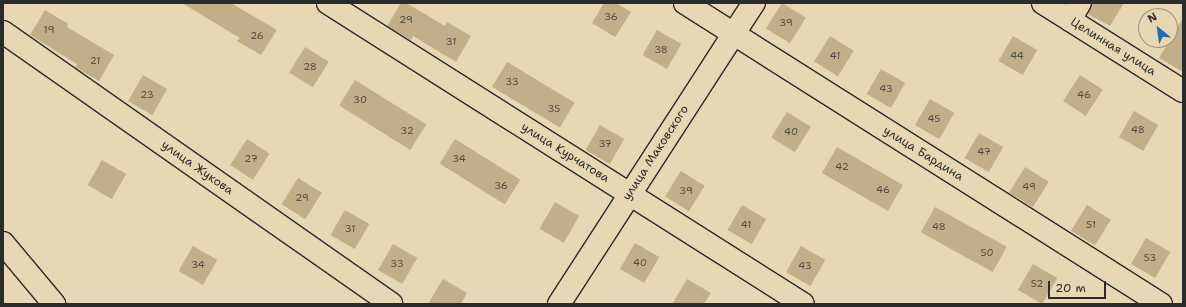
<!DOCTYPE html>
<html>
<head>
<meta charset="utf-8">
<style>
	body { margin:0 }
	#map { position:relative; width:1186px; height:307px; overflow:hidden; background:#e8d7b4; font-family:"Shantell Sans",sans-serif }
	div>[style] { position:absolute }
	.building>* { inset:0; background:#c2ae88; transform-origin:0 0 }
	.roads { filter:drop-shadow(1px 0 #2b2b2b) drop-shadow(-1px 0 #2b2b2b) drop-shadow(0 1px #2b2b2b) drop-shadow(0 -1px #2b2b2b) }
	.minor>* { height:22px; margin:-11px; padding:0 11px; transform-origin:11px; border-radius:11px; background:#e8d7b4 }
	span { translate:-50% -50%; white-space:nowrap; text-align:center; line-height:1.15; -webkit-text-stroke:4px #e8d7b4; paint-order:stroke }
	.number-label { font-size:10px; color:#514c42 }
	.number-label span { -webkit-text-stroke-width:0 }
	.street-label { font-size:12px; color:#2b2b2b }
	.frame { position:absolute; inset:0; border:4px solid #2b2b2b; pointer-events:none }
	.north { position:absolute; left:1138px; top:8px; width:40px; height:40px; box-sizing:border-box; background:#e8d7b4; border:1px solid #9c927d; border-radius:50%; rotate:331deg; font-size:11px; font-weight:700; line-height:16px; text-align:center; color:#2b2b2b }
	.north::after { content:''; display:block; margin:auto; width:14px; height:18px; background:#1f6fb2; clip-path:polygon(50% 0,100% 100%,50% 72%,0 100%) }
	.scale { position:absolute; left:1048px; top:281px; width:58px; height:18px; box-sizing:border-box; border:2px solid #2b2b2b; border-top:0; padding-left:5px; font-size:12px; line-height:14px; white-space:nowrap; color:#2b2b2b; -webkit-text-stroke:3px #e8d7b4; paint-order:stroke }
</style>
</head>
<body>
<div id="map">
	<div class="building">
		<div style="clip-path:polygon(182px 3px,231px 3px,277px 30px,261px 55px,237px 41px,240px 38px)"></div>
		<div style="clip-path:polygon(401px 3px,406px 3px,445px 26px,447px 22px,471px 36px,456px 62px,413px 36px,411px 40px,387px 26px)"></div>
		<div style="clip-path:polygon(604px 3px,616px 3px,631px 12px,615px 37px,592px 23px)"></div>
		<div style="left:782px;top:3px;width:28px;height:30px;rotate:32deg"></div>
		<div style="clip-path:polygon(1092px 3px,1124px 3px,1110px 26px,1088px 14px)"></div>
		<div style="clip-path:polygon(45px 10px,68px 24px,67px 27px,114px 55px,99px 81px,75px 67px,77px 64px,30px 35px)"></div>
		<div style="clip-path:polygon(1183px 18px,1183px 72px,1159px 58px)"></div>
		<div style="left:657px;top:30px;width:28px;height:29px;rotate:30deg"></div>
		<div style="left:830px;top:36px;width:28px;height:30px;rotate:32deg"></div>
		<div style="left:1013px;top:36px;width:28px;height:29px;rotate:30deg"></div>
		<div style="left:305px;top:47px;width:28px;height:30px;rotate:32deg"></div>
		<div style="left:507px;top:62px;width:79px;height:29px;rotate:31deg"></div>
		<div style="left:881px;top:69px;width:28px;height:29px;rotate:30deg"></div>
		<div style="left:143px;top:75px;width:28px;height:30px;rotate:30deg"></div>
		<div style="left:1080px;top:75px;width:27px;height:31px;rotate:33deg"></div>
		<div style="left:355px;top:80px;width:84px;height:30px;rotate:32deg"></div>
		<div style="left:930px;top:99px;width:28px;height:30px;rotate:30deg"></div>
		<div style="left:1134px;top:111px;width:28px;height:30px;rotate:30deg"></div>
		<div style="left:787px;top:112px;width:28px;height:30px;rotate:32deg"></div>
		<div style="left:600px;top:125px;width:28px;height:29px;rotate:30deg"></div>
		<div style="left:979px;top:133px;width:28px;height:29px;rotate:30deg"></div>
		<div style="left:247px;top:139px;width:27px;height:31px;rotate:33deg"></div>
		<div style="left:455px;top:139px;width:77px;height:29px;rotate:32deg"></div>
		<div style="left:837px;top:147px;width:76px;height:30px;rotate:30deg"></div>
		<div style="left:102px;top:160px;width:28px;height:29px;rotate:30deg"></div>
		<div style="left:1025px;top:167px;width:28px;height:30px;rotate:32deg"></div>
		<div style="left:681px;top:171px;width:28px;height:30px;rotate:32deg"></div>
		<div style="left:298px;top:178px;width:28px;height:31px;rotate:32deg"></div>
		<div style="left:555px;top:202px;width:28px;height:31px;rotate:30deg"></div>
		<div style="left:742px;top:205px;width:28px;height:29px;rotate:30deg"></div>
		<div style="left:1087px;top:205px;width:28px;height:30px;rotate:32deg"></div>
		<div style="left:935px;top:207px;width:82px;height:29px;rotate:29deg"></div>
		<div style="left:345px;top:210px;width:28px;height:29px;rotate:30deg"></div>
		<div style="left:1146px;top:238px;width:28px;height:30px;rotate:30deg"></div>
		<div style="left:635px;top:243px;width:28px;height:30px;rotate:30deg"></div>
		<div style="left:393px;top:244px;width:28px;height:30px;rotate:30deg"></div>
		<div style="left:193px;top:246px;width:28px;height:29px;rotate:30deg"></div>
		<div style="left:801px;top:246px;width:28px;height:30px;rotate:30deg"></div>
		<div style="left:1033px;top:264px;width:28px;height:30px;rotate:30deg"></div>
		<div style="clip-path:polygon(443px 279px,467px 293px,461px 304px,428px 304px)"></div>
		<div style="clip-path:polygon(687px 279px,711px 293px,704px 304px,672px 304px)"></div>
	</div>
	<div class="roads">
		<div class="minor">
			<div style="left:328px;top:3px;width:562px;rotate:32.36deg"></div>
			<div style="left:685px;top:3px;width:563px;rotate:32.31deg"></div>
			<div style="left:1043px;top:3px;width:165px;rotate:32.2deg"></div>
			<div style="left:1070px;top:20px;width:20px;rotate:-60deg"></div>
			<div style="left:3px;top:32px;width:474px;rotate:35deg"></div>
			<div style="left:3px;top:243px;width:80px;rotate:50.1deg"></div>
			<div style="left:559px;top:304px;width:359px;rotate:-57.1deg"></div>
		</div>
	</div>
	<div class="number-label">
		<span style="left:611px;top:17px">36</span>
		<span style="left:406px;top:20px">29</span>
		<span style="left:786px;top:23px">39</span>
		<span style="left:49px;top:30px">19</span>
		<span style="left:257px;top:36px">26</span>
		<span style="left:451px;top:42px">31</span>
		<span style="left:661px;top:50px">38</span>
		<span style="left:835px;top:56px">41</span>
		<span style="left:1017px;top:56px">44</span>
		<span style="left:95px;top:61px">21</span>
		<span style="left:310px;top:67px">28</span>
		<span style="left:512px;top:82px">33</span>
		<span style="left:886px;top:89px">43</span>
		<span style="left:147px;top:95px">23</span>
		<span style="left:1084px;top:95px">46</span>
		<span style="left:360px;top:100px">30</span>
		<span style="left:554px;top:109px">35</span>
		<span style="left:934px;top:119px">45</span>
		<span style="left:1138px;top:130px">48</span>
		<span style="left:407px;top:131px">32</span>
		<span style="left:791px;top:132px">40</span>
		<span style="left:605px;top:144px">37</span>
		<span style="left:984px;top:152px">47</span>
		<span style="left:251px;top:159px">27</span>
		<span style="left:459px;top:159px">34</span>
		<span style="left:842px;top:167px">42</span>
		<span style="left:501px;top:186px">36</span>
		<span style="left:1029px;top:187px">49</span>
		<span style="left:883px;top:190px">46</span>
		<span style="left:686px;top:191px">39</span>
		<span style="left:302px;top:198px">29</span>
		<span style="left:746px;top:225px">41</span>
		<span style="left:1091px;top:225px">51</span>
		<span style="left:939px;top:227px">48</span>
		<span style="left:350px;top:229px">31</span>
		<span style="left:987px;top:253px">50</span>
		<span style="left:1150px;top:258px">53</span>
		<span style="left:640px;top:263px">40</span>
		<span style="left:397px;top:264px">33</span>
		<span style="left:198px;top:265px">34</span>
		<span style="left:805px;top:266px">43</span>
		<span style="left:1037px;top:284px">52</span>
	</div>
	<div class="street-label">
		<span style="left:1113px;top:47px;rotate:32deg">Целинная улица</span>
		<span style="left:565px;top:153px;rotate:32deg">улица Курчатова</span>
		<span style="left:656px;top:153px;rotate:-57deg">улица Маковского</span>
		<span style="left:923px;top:154px;rotate:32deg">улица Бардина</span>
		<span style="left:197px;top:168px;rotate:35deg">улица Жукова</span>
	</div>
	<div class="frame"></div>
	<div class="north">N</div>
	<div class="scale">20 m</div>
</div>
</body>
</html>
